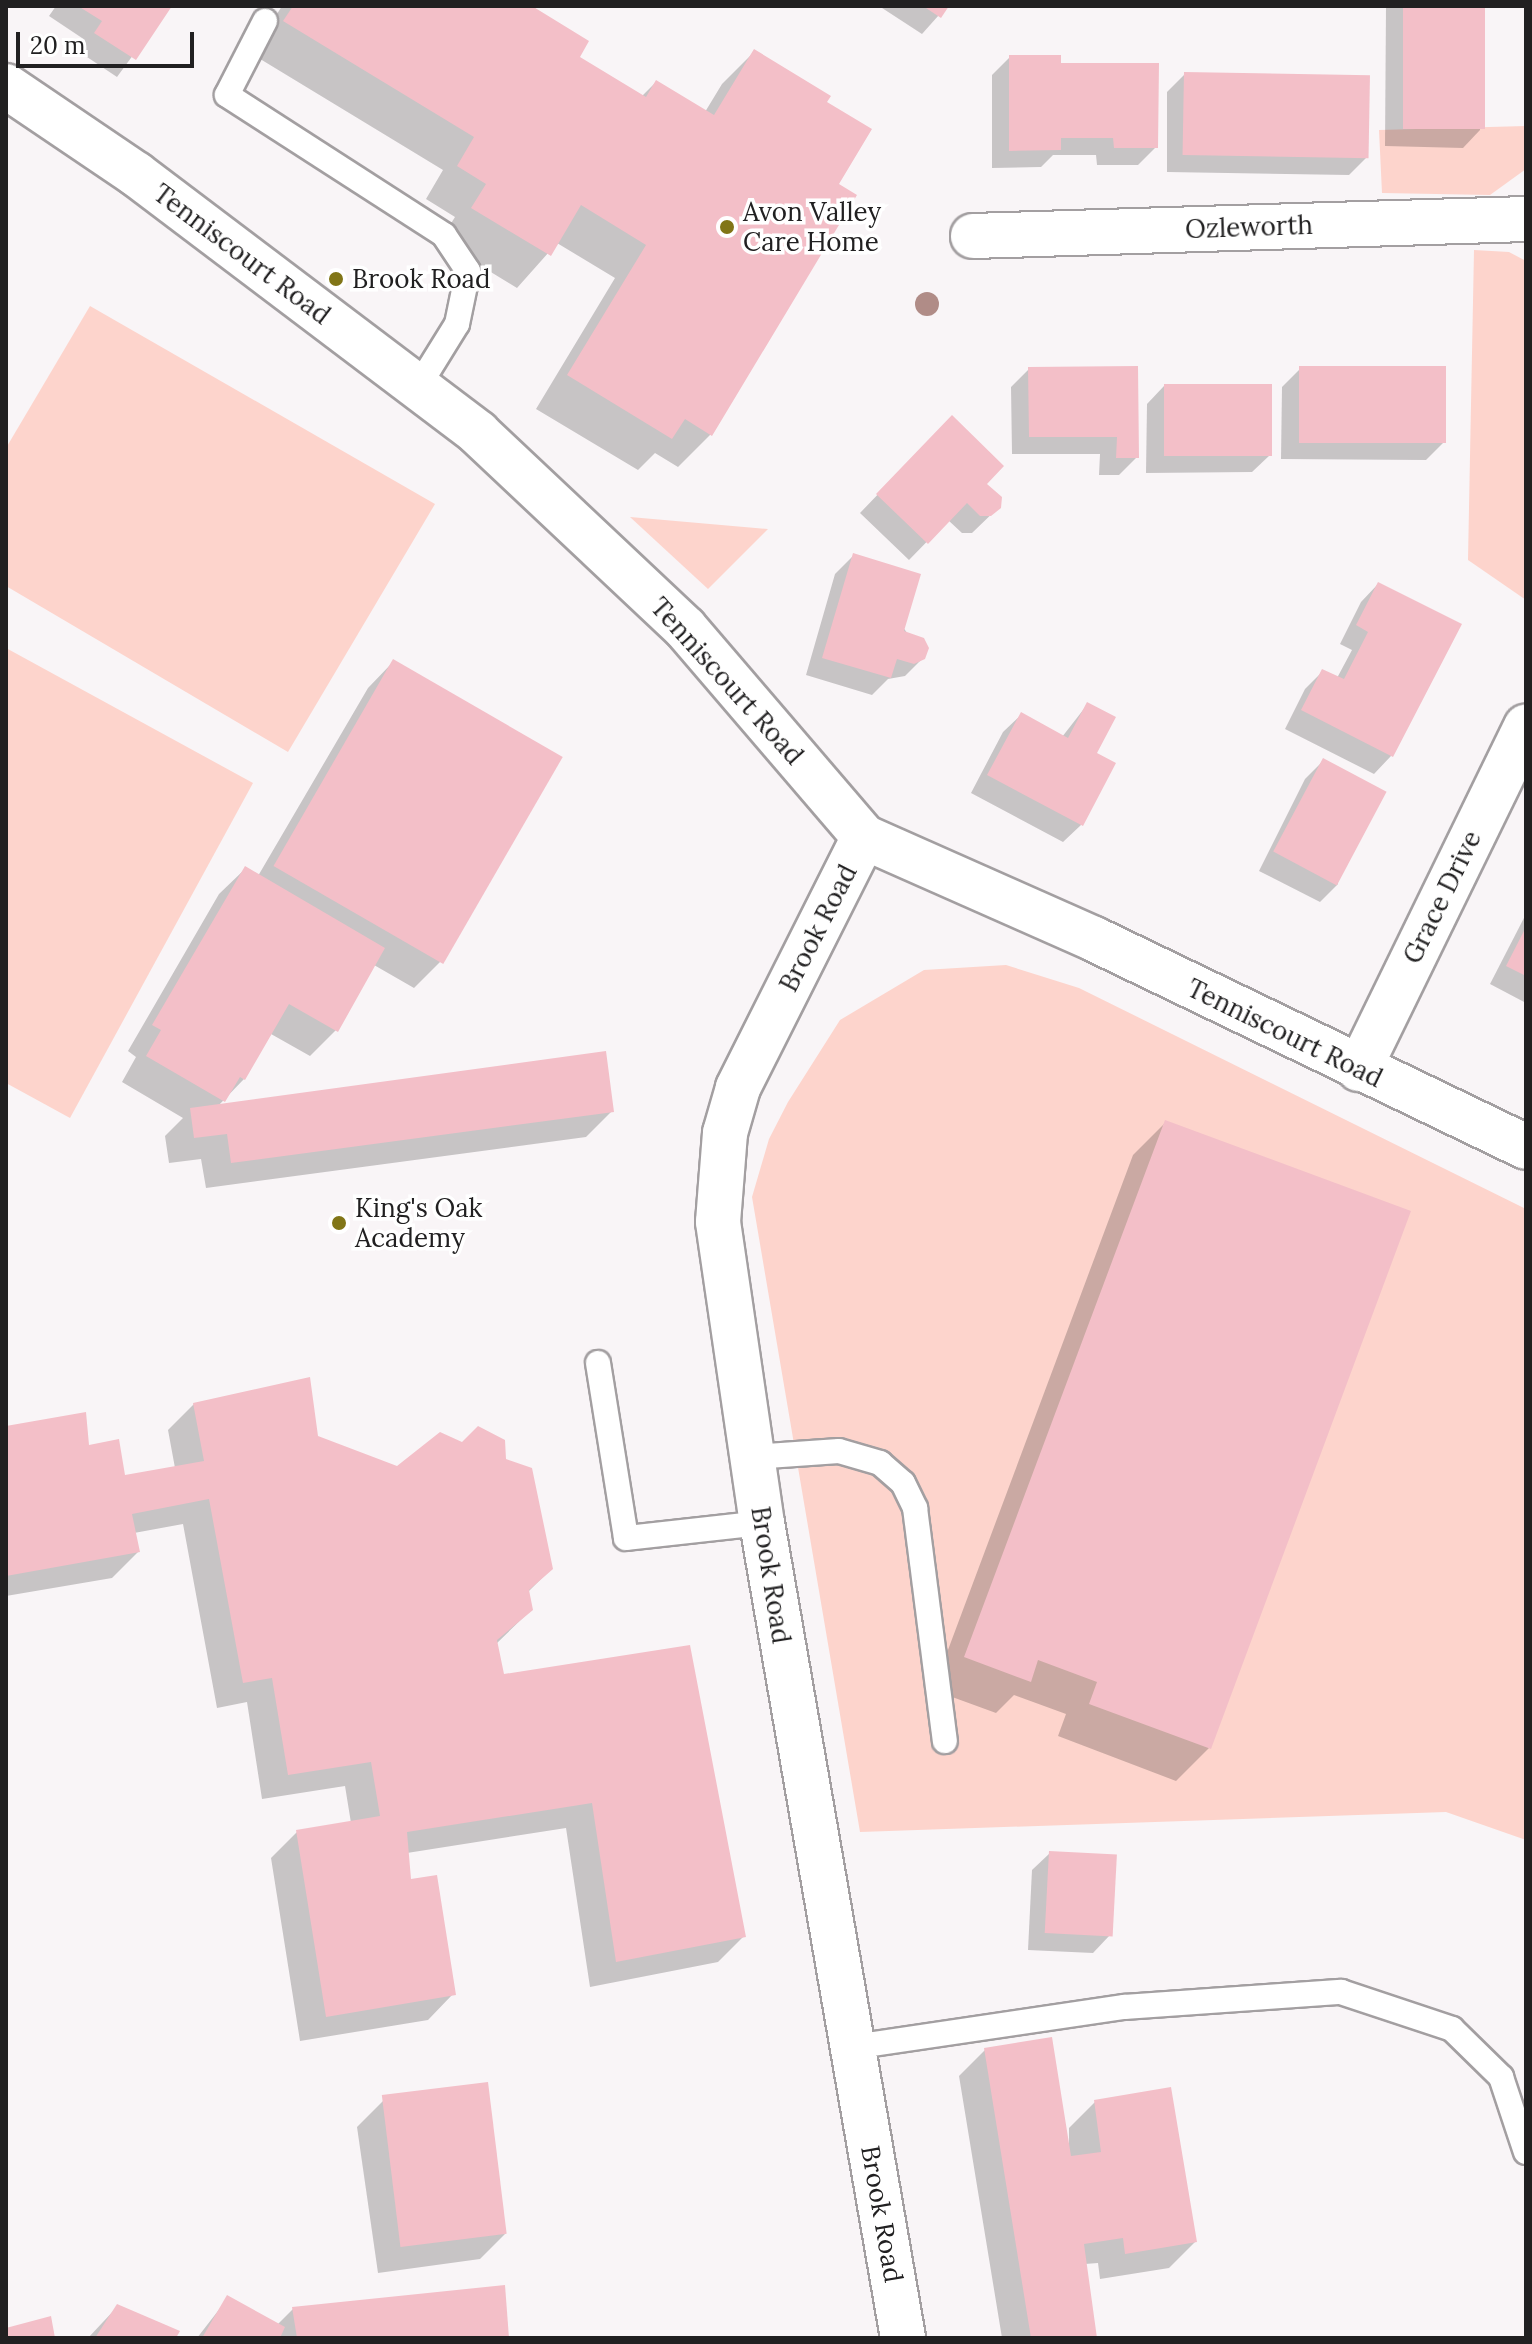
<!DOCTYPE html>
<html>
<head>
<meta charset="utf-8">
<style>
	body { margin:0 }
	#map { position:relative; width:1532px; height:2344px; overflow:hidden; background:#f9f5f7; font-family:Lora,serif }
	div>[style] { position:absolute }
	.green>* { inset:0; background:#fdd4cc }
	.shadow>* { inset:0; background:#0003 }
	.building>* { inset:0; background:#f3bfc8; transform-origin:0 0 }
	.roads { filter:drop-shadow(2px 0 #a39fa1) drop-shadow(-2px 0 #a39fa1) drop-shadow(0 2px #a39fa1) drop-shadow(0 -2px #a39fa1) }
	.lane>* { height:24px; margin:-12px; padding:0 12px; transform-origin:12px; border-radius:12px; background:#fff }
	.street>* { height:44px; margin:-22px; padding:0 22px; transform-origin:22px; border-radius:22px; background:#fff }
	.secondary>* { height:44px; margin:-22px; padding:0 22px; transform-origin:22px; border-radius:22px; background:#fff }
	.trees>* { width:24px; height:24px; margin:-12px; border-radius:50%; background:#b08c87 }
	.dots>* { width:22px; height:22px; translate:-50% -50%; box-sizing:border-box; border:4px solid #fff; border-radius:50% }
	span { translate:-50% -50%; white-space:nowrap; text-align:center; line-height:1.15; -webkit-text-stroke:7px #fff; paint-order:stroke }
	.poi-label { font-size:26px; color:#212021 }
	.left { translate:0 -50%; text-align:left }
	.street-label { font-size:26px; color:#212021 }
	.frame { position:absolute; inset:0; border:8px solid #212021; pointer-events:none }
	.scale { position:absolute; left:16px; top:32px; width:178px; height:36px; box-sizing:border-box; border:4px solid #212021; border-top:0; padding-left:10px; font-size:24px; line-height:28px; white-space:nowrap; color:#212021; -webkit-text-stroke:6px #fff; paint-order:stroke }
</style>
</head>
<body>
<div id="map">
	<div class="green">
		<div style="clip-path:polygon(1526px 126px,1526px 169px,1490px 195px,1382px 193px,1379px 130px)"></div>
		<div style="clip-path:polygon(1474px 250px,1509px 252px,1526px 261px,1526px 600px,1468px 560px)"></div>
		<div style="clip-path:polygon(90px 306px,435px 504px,288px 752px,6px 586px,6px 448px)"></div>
		<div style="clip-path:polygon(630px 517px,768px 529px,708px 589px)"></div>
		<div style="clip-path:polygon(6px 648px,253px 783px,70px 1118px,6px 1083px)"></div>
		<div style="clip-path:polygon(1006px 965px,1079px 988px,1526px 1209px,1526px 1840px,1446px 1812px,860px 1832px,752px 1197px,769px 1139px,788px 1102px,840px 1020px,924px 970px)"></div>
	</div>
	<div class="shadow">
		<div style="clip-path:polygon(56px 6px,169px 6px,117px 77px,78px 51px,85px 40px,49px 16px)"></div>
		<div style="clip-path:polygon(282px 6px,528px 6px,577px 58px,641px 97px,656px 82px,705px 112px,722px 84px,754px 52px,825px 103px,837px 184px,711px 434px,678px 467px,655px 453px,638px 470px,536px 409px,615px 278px,557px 243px,517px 288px,440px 241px,455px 217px,426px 199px,443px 170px,252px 54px)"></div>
		<div style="clip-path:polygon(879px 6px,947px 6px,922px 34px)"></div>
		<div style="clip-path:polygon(1386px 6px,1483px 6px,1480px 130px,1463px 148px,1385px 146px)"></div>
		<div style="clip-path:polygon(1010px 57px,1059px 65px,1156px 147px,1138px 165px,1097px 165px,1096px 155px,1053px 155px,1041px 167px,992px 168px,992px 75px)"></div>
		<div style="clip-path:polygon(1185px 74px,1367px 157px,1349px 175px,1167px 172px,1167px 92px)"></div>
		<div style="clip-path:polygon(1136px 368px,1137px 457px,1119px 475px,1099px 475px,1100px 454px,1012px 454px,1011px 387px,1029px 369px)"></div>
		<div style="clip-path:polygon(1300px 369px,1444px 442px,1426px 460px,1281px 459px,1282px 387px)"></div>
		<div style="clip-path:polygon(1164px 386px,1270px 455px,1252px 472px,1146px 473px,1147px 404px)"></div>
		<div style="clip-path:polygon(935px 435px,984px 484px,999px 507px,972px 533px,962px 533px,948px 520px,909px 560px,860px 513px)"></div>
		<div style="clip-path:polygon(853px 556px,924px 657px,905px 676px,888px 679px,872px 695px,806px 675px,835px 574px)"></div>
		<div style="clip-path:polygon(1378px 584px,1391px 756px,1374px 774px,1285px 729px,1305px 689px,1323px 671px,1337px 678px,1352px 650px,1340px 644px,1361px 602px)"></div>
		<div style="clip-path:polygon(393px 662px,559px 758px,440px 962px,414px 988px,374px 965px,336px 1030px,310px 1056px,271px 1034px,244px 1079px,218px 1106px,612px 1111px,586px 1137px,206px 1188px,201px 1159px,169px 1163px,165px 1136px,183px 1118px,122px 1082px,136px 1057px,128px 1051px,219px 894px,245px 869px,258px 876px,368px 688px)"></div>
		<div style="clip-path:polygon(1087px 705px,1094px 754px,1081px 825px,1063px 842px,971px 793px,1003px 732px,1021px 715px,1062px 737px)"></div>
		<div style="clip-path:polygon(1323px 761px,1338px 884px,1320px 902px,1259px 871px,1305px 779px)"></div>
		<div style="clip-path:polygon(1526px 914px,1526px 1003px,1490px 984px)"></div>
		<div style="clip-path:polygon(1166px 1122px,1209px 1748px,1176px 1781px,1058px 1736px,1066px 1714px,1014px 1695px,996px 1713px,933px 1690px,1133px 1155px)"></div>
		<div style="clip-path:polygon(194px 1404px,317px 1438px,397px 1469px,504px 1460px,551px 1569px,528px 1592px,531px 1610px,496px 1644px,502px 1676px,744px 1936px,718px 1962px,590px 1987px,566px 1828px,407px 1853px,410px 1881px,453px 1994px,428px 2020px,300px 2041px,271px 1858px,297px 1832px,351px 1823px,345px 1786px,262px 1799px,247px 1702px,217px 1708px,183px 1524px,134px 1533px,138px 1552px,112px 1578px,6px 1596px,6px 1428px,88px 1447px,124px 1477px,175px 1468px,168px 1430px)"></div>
		<div style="clip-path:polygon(1050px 1853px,1110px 1935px,1093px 1953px,1028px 1950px,1032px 1870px)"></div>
		<div style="clip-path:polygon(985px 2050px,1069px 2153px,1069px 2128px,1095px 2102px,1195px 2242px,1169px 2268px,1100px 2279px,1098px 2263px,1085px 2264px,1096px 2338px,1002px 2338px,959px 2076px)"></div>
		<div style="clip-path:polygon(383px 2101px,506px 2233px,480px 2259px,378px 2273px,357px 2127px)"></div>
		<div style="clip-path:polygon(228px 2298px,277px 2325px,293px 2309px,507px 2338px,197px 2338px)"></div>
		<div style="clip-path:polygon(118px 2306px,173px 2338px,88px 2338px)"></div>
	</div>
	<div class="building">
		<div style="clip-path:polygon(78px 6px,172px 6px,136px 60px,94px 33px,102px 21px)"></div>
		<div style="clip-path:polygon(293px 6px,532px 6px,589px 41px,580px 57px,646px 97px,656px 80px,714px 115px,754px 49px,831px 96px,827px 102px,872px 129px,839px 184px,857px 195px,712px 436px,685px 419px,672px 439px,567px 375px,646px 245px,581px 205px,551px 256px,471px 208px,486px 184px,457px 166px,474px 137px,283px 21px)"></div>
		<div style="clip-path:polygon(923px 6px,949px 6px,941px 18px)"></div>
		<div style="left:1403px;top:6px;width:82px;height:123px"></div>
		<div style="clip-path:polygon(1009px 55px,1061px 55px,1061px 63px,1159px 63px,1158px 148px,1114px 148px,1113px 138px,1061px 138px,1061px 150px,1009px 151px)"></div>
		<div style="left:1184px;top:72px;width:186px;height:83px;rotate:1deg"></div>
		<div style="clip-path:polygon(1138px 366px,1139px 458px,1116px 458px,1117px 437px,1029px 437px,1028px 367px)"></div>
		<div style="left:1446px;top:366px;width:77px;height:147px;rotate:90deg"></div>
		<div style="left:1164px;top:384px;width:108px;height:72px"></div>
		<div style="clip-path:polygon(952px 415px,1004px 466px,987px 484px,1002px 497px,1001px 508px,991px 516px,980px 516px,967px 503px,928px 544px,876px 494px)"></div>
		<div style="clip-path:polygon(853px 553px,921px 574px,904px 631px,924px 638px,929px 648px,925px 659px,914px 664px,897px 659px,891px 678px,822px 658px)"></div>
		<div style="clip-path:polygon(1378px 582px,1462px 624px,1393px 757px,1301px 710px,1322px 669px,1344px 679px,1368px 632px,1356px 625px)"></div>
		<div style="left:393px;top:659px;width:196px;height:239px;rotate:30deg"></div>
		<div style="clip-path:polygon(1087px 702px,1116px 717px,1097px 753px,1116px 763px,1083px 826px,987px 775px,1021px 712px,1068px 738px)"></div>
		<div style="left:1323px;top:758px;width:72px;height:106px;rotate:28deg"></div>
		<div style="clip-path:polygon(245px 866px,385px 948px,338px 1032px,289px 1004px,245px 1080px,240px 1077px,225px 1102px,146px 1056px,161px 1030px,152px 1025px)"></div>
		<div style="clip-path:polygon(1526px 927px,1526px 976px,1506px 966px)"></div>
		<div style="clip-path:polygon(606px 1051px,614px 1112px,231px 1163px,227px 1134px,194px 1138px,190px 1108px)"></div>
		<div style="clip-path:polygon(1165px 1120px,1411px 1211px,1211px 1749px,1089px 1704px,1097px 1682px,1038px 1660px,1031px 1682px,964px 1657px)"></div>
		<div style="clip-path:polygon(310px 1377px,318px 1436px,397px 1466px,440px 1432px,462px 1442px,478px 1426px,505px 1440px,506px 1459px,532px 1468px,553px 1569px,529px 1590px,533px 1610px,497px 1640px,504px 1674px,690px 1645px,746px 1937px,616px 1962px,592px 1803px,407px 1832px,411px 1879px,437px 1875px,456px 1995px,326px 2017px,296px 1830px,380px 1816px,371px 1762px,288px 1775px,272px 1678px,243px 1683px,209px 1499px,132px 1514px,140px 1552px,6px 1576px,6px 1426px,86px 1412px,89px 1445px,119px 1439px,125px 1475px,204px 1461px,193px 1403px)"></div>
		<div style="left:1049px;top:1851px;width:68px;height:82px;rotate:3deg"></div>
		<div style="clip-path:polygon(1052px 2037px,1071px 2156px,1101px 2152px,1094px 2100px,1171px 2087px,1197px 2242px,1125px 2254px,1123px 2238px,1084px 2244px,1097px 2338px,1031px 2338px,984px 2048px)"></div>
		<div style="left:488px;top:2082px;width:153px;height:107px;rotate:83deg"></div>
		<div style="clip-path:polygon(505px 2285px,509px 2338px,297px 2338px,292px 2307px)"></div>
		<div style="clip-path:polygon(227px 2295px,285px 2327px,280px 2338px,202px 2338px)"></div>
		<div style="clip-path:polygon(117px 2304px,180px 2331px,176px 2338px,95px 2338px)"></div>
		<div style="clip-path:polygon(51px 2316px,55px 2338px,6px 2338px,6px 2328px)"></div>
	</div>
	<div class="roads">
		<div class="lane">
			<div style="left:265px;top:21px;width:83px;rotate:117.2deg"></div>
			<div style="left:227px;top:95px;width:258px;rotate:32.8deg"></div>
			<div style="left:444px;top:235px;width:43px;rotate:56.3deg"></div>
			<div style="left:468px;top:271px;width:54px;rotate:101.7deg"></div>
			<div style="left:457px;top:324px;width:74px;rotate:121.8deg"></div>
			<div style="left:598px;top:1363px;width:177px;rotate:80.9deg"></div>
			<div style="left:626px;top:1538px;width:137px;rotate:-6.3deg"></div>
			<div style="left:753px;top:1457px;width:86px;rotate:-4deg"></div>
			<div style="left:839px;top:1451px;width:43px;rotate:16.3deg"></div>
			<div style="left:880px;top:1463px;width:30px;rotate:41deg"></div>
			<div style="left:903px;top:1483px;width:28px;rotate:64deg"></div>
			<div style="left:915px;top:1508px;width:235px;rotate:82.7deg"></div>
			<div style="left:853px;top:2047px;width:274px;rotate:-8.4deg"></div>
			<div style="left:1124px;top:2007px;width:218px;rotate:-4deg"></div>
			<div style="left:1341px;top:1992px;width:117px;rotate:18.4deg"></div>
			<div style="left:1452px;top:2029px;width:69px;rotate:44.4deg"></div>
			<div style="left:1501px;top:2077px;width:79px;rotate:71.6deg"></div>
		</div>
		<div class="street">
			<div style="left:973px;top:236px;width:553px;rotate:-1.76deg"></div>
			<div style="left:864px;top:837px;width:281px;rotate:116.7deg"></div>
			<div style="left:738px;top:1088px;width:47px;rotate:106.1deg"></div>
			<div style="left:725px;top:1133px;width:89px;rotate:94.5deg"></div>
			<div style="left:718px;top:1222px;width:304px;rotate:81.7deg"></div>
			<div style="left:762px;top:1523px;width:827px;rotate:80.18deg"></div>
			<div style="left:1359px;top:1069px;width:381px;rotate:-64deg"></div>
		</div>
		<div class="secondary">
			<div style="left:6px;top:86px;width:157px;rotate:34.1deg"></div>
			<div style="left:136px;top:174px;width:429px;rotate:37.1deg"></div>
			<div style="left:478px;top:433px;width:284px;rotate:43.3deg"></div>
			<div style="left:685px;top:628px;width:275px;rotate:49.4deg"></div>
			<div style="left:864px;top:837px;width:252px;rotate:23.9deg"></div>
			<div style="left:1094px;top:939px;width:479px;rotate:25.7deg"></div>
		</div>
	</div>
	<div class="trees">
		<div style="left:927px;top:304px"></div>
	</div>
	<div class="dots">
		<div style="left:727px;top:227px;background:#817517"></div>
		<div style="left:336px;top:279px;background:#817517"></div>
		<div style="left:339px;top:1223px;background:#817517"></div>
	</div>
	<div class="poi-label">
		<span class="left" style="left:743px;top:227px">Avon Valley<br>Care Home</span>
		<span class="left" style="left:352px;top:279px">Brook Road</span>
		<span class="left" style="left:355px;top:1223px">King's Oak<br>Academy</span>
	</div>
	<div class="street-label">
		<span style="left:1249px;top:227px;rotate:-2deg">Ozleworth</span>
		<span style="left:242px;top:254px;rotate:37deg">Tenniscourt Road</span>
		<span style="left:727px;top:681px;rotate:48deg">Tenniscourt Road</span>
		<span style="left:1442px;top:897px;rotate:-64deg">Grace Drive</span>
		<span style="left:818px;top:928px;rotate:-63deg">Brook Road</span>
		<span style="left:1285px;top:1033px;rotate:26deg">Tenniscourt Road</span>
		<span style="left:771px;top:1575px;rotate:81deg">Brook Road</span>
		<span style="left:882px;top:2214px;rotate:80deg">Brook Road</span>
	</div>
	<div class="frame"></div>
	<div class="scale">20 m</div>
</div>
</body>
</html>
